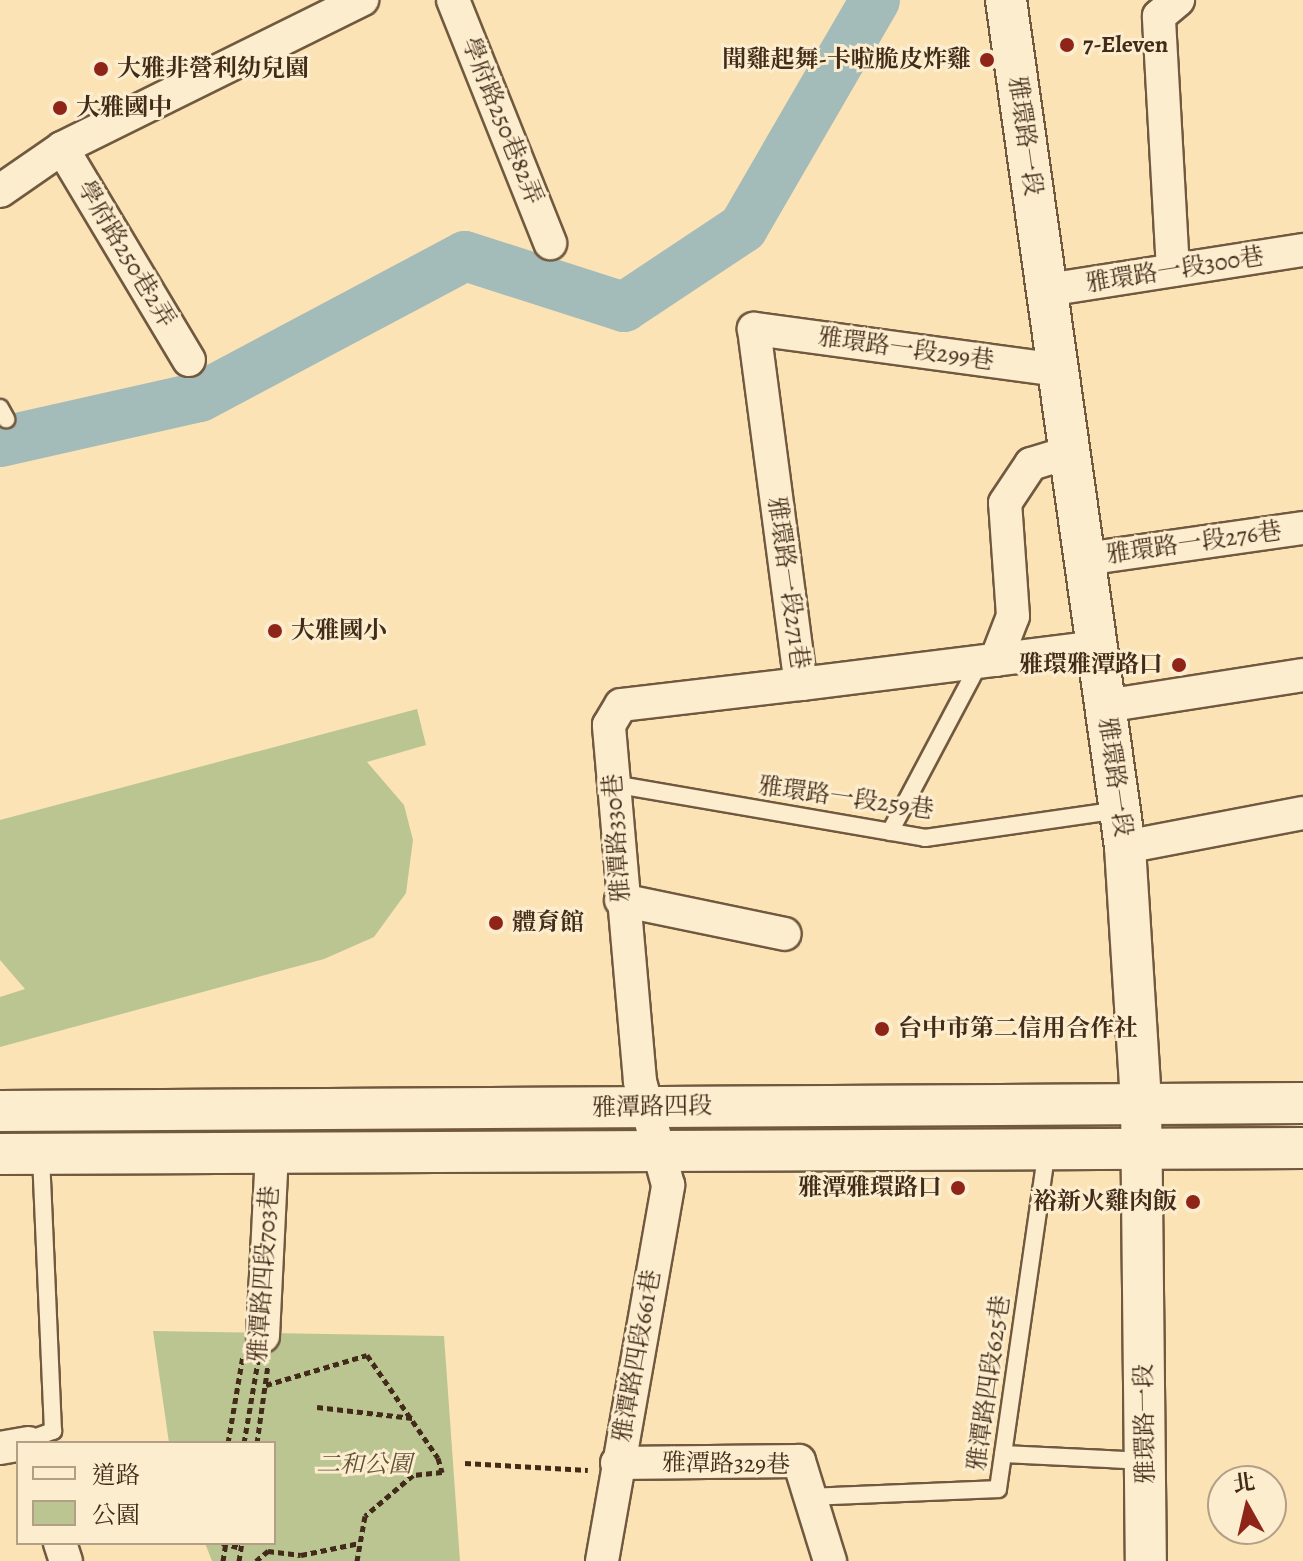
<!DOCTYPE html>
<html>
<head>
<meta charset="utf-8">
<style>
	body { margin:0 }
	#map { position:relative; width:1303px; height:1561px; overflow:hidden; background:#fbe3b5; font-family:Alegreya,"Noto Serif TC",serif }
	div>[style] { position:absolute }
	.green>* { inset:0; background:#bac591 }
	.river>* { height:50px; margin:-25px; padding:0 25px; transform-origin:25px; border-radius:25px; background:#a3bbb9 }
	.path>* { height:5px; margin-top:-2.5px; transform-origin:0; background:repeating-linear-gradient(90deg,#432b19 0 6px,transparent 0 10px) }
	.roads { filter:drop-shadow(2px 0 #715940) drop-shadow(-2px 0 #715940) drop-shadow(0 2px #715940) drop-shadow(0 -2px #715940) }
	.service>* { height:16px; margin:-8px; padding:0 8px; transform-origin:8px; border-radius:8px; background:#fcedcf }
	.minor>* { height:32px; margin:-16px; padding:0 16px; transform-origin:16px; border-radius:16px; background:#fcedcf }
	.tertiary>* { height:40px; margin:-20px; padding:0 20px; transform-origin:20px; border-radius:20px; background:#fcedcf }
	.dots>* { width:22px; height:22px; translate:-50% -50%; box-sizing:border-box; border:4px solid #fcedcf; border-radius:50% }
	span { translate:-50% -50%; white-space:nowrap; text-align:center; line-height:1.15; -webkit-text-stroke:6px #fcedcf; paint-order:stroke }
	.poi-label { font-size:24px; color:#432b19; font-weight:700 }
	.left { translate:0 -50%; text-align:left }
	.right { translate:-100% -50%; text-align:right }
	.street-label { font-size:24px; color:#432b19 }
	.park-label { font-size:24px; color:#615237; font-style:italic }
	.legend { position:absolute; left:16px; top:1441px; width:260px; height:104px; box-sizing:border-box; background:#fcedcf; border:2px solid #b29f86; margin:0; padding:10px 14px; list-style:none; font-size:24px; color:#432b19 }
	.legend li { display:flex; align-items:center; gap:16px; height:40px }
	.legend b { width:40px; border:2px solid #b29f86 }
	.north { position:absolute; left:1207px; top:1465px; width:80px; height:80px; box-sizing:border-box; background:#fcedcf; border:2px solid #b29f86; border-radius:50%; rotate:352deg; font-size:22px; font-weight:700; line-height:32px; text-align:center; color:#432b19 }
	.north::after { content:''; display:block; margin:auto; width:28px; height:36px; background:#8f2418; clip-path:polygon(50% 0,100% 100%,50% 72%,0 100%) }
</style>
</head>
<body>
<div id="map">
	<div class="green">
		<div style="clip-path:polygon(417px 709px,426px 745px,367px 762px,404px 805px,413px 840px,406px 893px,374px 937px,324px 959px,0 1047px,0 997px,25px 989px,0 960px,0 820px)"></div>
		<div style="clip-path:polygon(153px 1331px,444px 1336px,460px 1561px,212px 1561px,205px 1543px,274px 1543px,274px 1443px,169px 1443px)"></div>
	</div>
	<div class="river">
		<div style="left:0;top:442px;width:205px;rotate:-12.7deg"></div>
		<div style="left:200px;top:397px;width:300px;rotate:-28deg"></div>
		<div style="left:465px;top:256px;width:167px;rotate:17.8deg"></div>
		<div style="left:624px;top:307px;width:143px;rotate:-33.6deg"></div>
		<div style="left:743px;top:228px;width:263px;rotate:-59.9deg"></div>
	</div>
	<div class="path">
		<div style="left:266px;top:1385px;width:105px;rotate:-16.5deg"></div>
		<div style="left:367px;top:1355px;width:125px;rotate:55.4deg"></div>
		<div style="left:438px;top:1458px;width:15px;rotate:74deg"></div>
		<div style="left:442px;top:1472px;width:29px;rotate:174deg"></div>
		<div style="left:413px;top:1475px;width:63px;rotate:139.5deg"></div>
		<div style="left:365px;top:1516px;width:46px;rotate:100.1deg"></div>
		<div style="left:317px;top:1407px;width:96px;rotate:6.6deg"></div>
		<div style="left:228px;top:1443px;width:89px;rotate:-80.3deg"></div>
		<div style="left:244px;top:1443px;width:83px;rotate:-80.3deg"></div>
		<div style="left:257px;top:1443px;width:79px;rotate:-82deg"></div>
		<div style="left:465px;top:1463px;width:123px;rotate:3.3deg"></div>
		<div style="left:222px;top:1543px;width:20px;rotate:15deg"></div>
		<div style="left:223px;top:1561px;width:18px;rotate:-81deg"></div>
		<div style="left:239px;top:1561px;width:18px;rotate:-81deg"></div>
		<div style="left:256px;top:1561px;width:16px;rotate:-40deg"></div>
		<div style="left:268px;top:1551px;width:33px;rotate:7deg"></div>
		<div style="left:301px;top:1555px;width:60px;rotate:-11.5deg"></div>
	</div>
	<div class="roads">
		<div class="service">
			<div style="left:0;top:408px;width:13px;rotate:61deg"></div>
			<div style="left:613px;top:784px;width:317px;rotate:9.8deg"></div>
			<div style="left:925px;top:838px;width:196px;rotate:-8.2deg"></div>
			<div style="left:890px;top:832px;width:192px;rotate:-62.1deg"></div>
			<div style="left:28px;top:1440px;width:27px;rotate:-20deg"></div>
			<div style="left:53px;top:1431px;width:276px;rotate:-92.5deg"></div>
			<div style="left:1003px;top:1454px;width:142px;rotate:2.8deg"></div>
			<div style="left:810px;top:1497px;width:188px;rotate:-2.4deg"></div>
			<div style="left:998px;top:1489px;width:343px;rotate:-81.8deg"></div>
		</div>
		<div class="minor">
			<div style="left:453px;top:0;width:262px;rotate:68.2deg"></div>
			<div style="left:62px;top:148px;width:247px;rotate:59.1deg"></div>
			<div style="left:0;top:191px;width:75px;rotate:-34.7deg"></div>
			<div style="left:62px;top:148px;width:335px;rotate:-26.3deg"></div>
			<div style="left:1173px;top:270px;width:254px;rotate:-93.2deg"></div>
			<div style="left:1159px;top:16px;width:25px;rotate:-40deg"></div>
			<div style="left:1047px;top:290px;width:259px;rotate:-8.9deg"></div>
			<div style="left:1058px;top:370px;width:307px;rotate:-172.3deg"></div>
			<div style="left:754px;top:329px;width:358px;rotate:82.5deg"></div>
			<div style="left:801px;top:684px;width:298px;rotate:-7.1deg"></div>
			<div style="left:1085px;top:559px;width:220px;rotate:-8.1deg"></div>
			<div style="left:996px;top:660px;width:47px;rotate:-68.9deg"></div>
			<div style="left:1013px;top:616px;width:113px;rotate:-94deg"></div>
			<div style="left:1005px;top:503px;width:47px;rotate:-56.3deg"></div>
			<div style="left:1031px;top:464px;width:41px;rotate:-17.1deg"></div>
			<div style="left:1105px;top:706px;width:200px;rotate:-8.9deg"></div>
			<div style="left:1125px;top:847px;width:181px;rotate:-10.8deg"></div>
			<div style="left:621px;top:900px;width:167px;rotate:11.7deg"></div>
			<div style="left:263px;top:1336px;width:184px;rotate:-87.2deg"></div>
			<div style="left:0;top:1448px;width:29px;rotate:-10deg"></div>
			<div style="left:617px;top:1463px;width:182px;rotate:-0.6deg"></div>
			<div style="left:799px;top:1461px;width:105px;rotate:72.8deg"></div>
			<div style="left:60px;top:1543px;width:19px;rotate:72deg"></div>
			<div style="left:602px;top:1561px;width:382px;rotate:-80deg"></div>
			<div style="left:668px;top:1185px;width:108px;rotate:-105.1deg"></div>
			<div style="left:640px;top:1081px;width:357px;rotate:-95deg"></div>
			<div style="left:609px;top:725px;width:23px;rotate:-59deg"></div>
			<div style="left:621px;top:705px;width:181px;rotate:-6.7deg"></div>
		</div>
		<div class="tertiary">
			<div style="left:1006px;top:0;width:855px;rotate:82deg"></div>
			<div style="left:1125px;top:847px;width:252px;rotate:86.4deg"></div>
			<div style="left:1141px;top:1098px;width:463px;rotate:89.4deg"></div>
			<div style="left:0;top:1111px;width:1303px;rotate:-0.35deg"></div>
			<div style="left:0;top:1154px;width:1303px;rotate:-0.26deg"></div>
		</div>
	</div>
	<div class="dots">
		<div style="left:1067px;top:45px;background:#8f2418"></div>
		<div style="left:987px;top:60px;background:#8f2418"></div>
		<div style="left:101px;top:69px;background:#8f2418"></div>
		<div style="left:60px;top:108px;background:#8f2418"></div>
		<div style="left:275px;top:631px;background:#8f2418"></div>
		<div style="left:1179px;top:665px;background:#8f2418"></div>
		<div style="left:496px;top:923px;background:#8f2418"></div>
		<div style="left:882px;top:1029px;background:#8f2418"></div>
		<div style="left:958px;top:1188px;background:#8f2418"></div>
		<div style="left:1193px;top:1202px;background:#8f2418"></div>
	</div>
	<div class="poi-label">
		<span class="left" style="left:1083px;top:45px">7-Eleven</span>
		<span class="right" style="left:971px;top:60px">聞雞起舞-卡啦脆皮炸雞</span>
		<span class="left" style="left:117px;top:69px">大雅非營利幼兒園</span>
		<span class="left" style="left:76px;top:108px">大雅國中</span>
		<span class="left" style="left:291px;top:631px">大雅國小</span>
		<span class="right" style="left:1163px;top:665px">雅環雅潭路口</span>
		<span class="left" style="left:512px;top:923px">體育館</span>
		<span class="left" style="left:898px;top:1029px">台中市第二信用合作社</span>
		<span class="right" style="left:942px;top:1188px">雅潭雅環路口</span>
		<span class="right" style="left:1177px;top:1202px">裕新火雞肉飯</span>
	</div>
	<div class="street-label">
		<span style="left:502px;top:121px;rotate:68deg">學府路250巷82弄</span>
		<span style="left:1025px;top:136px;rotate:82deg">雅環路一段</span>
		<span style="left:126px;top:254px;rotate:59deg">學府路250巷2弄</span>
		<span style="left:1175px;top:270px;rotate:-9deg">雅環路一段300巷</span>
		<span style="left:906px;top:349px;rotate:8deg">雅環路一段299巷</span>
		<span style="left:1194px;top:543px;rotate:-8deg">雅環路一段276巷</span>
		<span style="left:788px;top:583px;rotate:82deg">雅環路一段271巷</span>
		<span style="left:1115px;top:777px;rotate:82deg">雅環路一段</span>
		<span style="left:846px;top:798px;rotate:8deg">雅環路一段259巷</span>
		<span style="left:617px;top:838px;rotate:-94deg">雅潭路330巷</span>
		<span style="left:652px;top:1107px;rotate:-1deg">雅潭路四段</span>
		<span style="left:264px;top:1274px;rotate:-86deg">雅潭路四段703巷</span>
		<span style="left:637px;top:1356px;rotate:-80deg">雅潭路四段661巷</span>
		<span style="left:989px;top:1383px;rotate:-82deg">雅潭路四段625巷</span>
		<span style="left:1145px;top:1424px;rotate:-91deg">雅環路一段</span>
		<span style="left:726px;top:1464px;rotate:1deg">雅潭路329巷</span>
	</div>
	<div class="park-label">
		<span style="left:364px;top:1465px">二和公園</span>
	</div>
	<ul class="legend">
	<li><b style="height:10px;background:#fcedcf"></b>道路</li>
	<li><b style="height:22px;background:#bac591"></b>公園</li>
	</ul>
	<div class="north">北</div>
</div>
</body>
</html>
